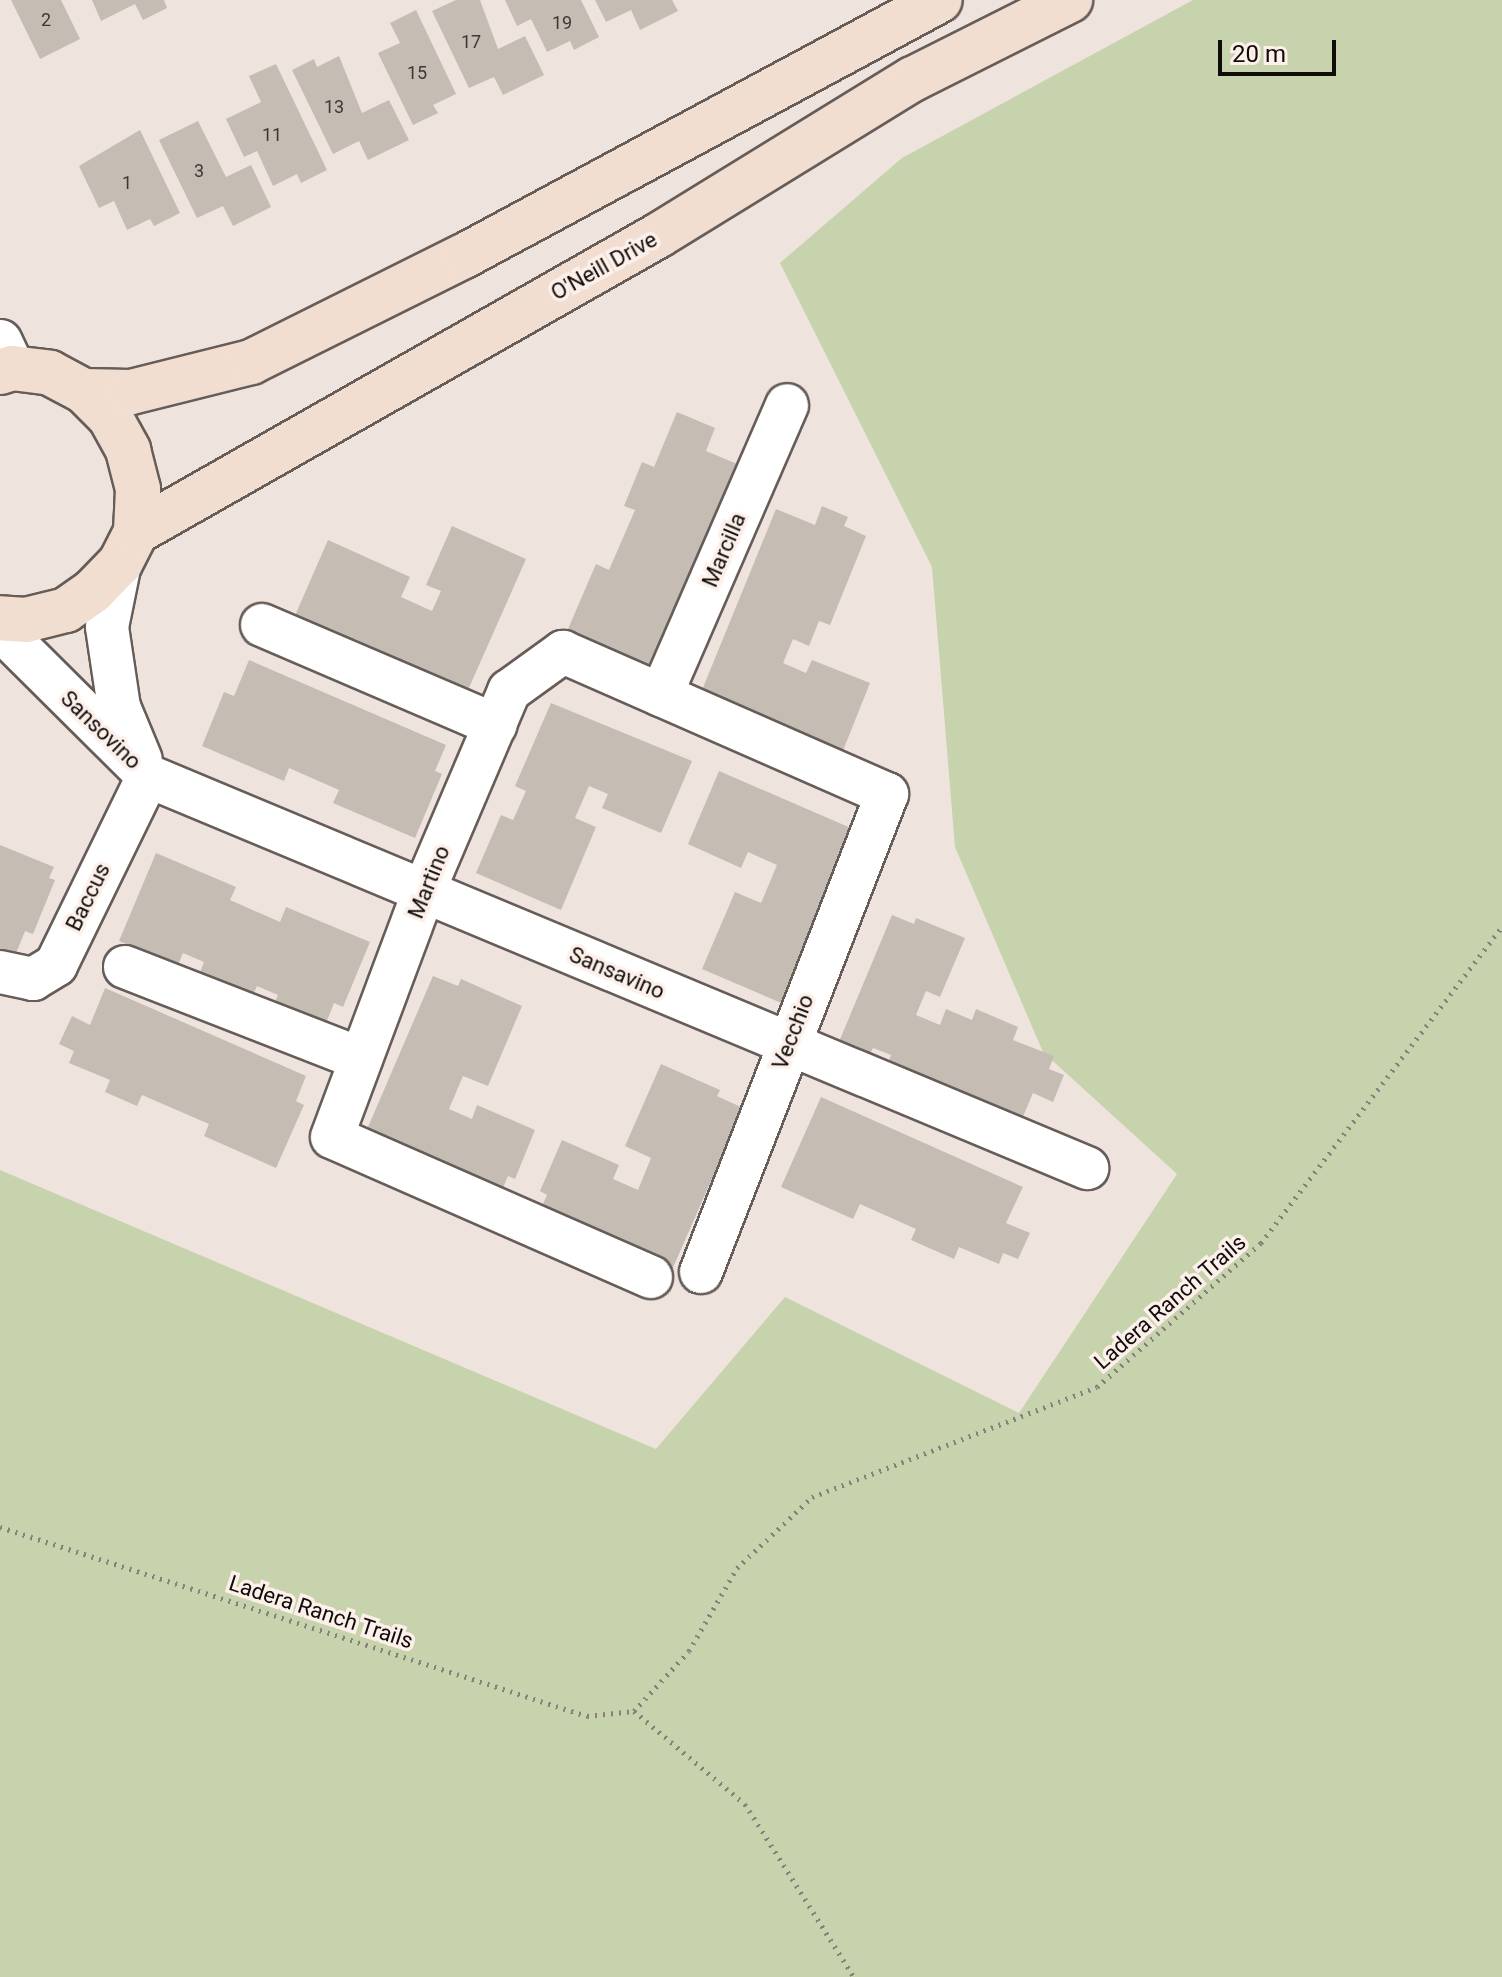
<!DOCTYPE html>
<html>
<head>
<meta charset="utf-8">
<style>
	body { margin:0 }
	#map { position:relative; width:1502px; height:1977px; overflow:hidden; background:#efe3de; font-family:Roboto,sans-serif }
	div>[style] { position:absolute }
	.green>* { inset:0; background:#c6d3ac }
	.building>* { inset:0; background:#c5bcb4 }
	.path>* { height:5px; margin-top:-2.5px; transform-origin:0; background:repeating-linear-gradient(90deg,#89807d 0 2px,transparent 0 8px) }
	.roads { filter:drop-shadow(2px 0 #665c58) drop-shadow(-2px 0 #665c58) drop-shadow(0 2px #665c58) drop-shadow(0 -2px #665c58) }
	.minor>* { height:42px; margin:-21px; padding:0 21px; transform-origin:21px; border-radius:21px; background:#fff }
	.tertiary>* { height:44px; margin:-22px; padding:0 22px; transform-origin:22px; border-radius:22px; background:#fff }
	.secondary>* { height:44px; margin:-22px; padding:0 22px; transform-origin:22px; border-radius:22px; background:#f1ded1 }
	span { translate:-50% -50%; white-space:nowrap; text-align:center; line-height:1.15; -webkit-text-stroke:7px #fdf0eb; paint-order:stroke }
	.number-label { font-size:18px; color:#3d3834 }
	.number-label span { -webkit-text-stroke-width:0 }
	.street-label { font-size:22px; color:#100c0a }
	.scale { position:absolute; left:1218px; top:40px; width:118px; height:36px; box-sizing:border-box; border:4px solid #100c0a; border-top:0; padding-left:10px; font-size:24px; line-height:28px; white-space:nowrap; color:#100c0a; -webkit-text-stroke:6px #fdf0eb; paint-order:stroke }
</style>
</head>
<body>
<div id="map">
	<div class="green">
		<div style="clip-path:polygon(1193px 0,1502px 0,1502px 1977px,0 1977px,0 1170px,656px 1449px,785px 1297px,1019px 1413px,1177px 1174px,1043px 1052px,955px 847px,932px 567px,780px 263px,902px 158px)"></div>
	</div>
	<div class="building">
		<div style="clip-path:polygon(11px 0,61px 0,80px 39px,40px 59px)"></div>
		<div style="clip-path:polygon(92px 0,164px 0,167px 8px,143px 20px,135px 4px,101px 21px)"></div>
		<div style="clip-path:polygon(456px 0,480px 0,498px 49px,525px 36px,544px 75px,503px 95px,494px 77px,469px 88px,432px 11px)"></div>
		<div style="clip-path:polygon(505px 0,581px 0,599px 37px,574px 50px,570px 41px,547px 52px,531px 19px,517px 26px)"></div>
		<div style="clip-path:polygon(595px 0,672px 0,678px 11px,640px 30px,631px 10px,606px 22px)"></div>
		<div style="clip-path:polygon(416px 10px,456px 94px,433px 105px,438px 113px,413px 125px,378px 53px,400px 43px,390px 23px)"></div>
		<div style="clip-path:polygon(339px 56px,362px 113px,389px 100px,409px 140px,368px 160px,359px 141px,333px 154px,292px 70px,314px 59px,317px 67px)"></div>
		<div style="clip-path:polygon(276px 64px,327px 170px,301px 183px,297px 174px,273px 186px,257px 151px,244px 157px,226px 119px,261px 102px,249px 76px)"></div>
		<div style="clip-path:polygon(198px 121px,226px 177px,251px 165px,271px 207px,233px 226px,223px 206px,197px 218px,159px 140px)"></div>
		<div style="clip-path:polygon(140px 130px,180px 213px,154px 226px,150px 219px,127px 230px,114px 201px,99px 208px,79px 166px)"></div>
		<div style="clip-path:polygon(677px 412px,715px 428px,706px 451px,742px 466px,654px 674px,565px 636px,596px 564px,609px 570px,635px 510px,624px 506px,642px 462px,654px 467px)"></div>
		<div style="clip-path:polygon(822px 506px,848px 517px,844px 526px,866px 536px,830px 625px,819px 621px,809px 646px,793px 639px,783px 663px,806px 673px,812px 660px,870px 683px,842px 753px,700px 695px,776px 509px,815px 525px)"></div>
		<div style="clip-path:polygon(452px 526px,526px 559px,464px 699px,379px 661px,383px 652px,355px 639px,349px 652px,290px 627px,328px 540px,410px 577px,401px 597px,432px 611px,441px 591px,426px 585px)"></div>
		<div style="clip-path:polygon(249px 660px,446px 745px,435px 771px,442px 774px,415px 838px,333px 803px,339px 790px,289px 768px,284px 781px,202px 746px,224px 692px,234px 696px)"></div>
		<div style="clip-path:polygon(551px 703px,692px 761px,661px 833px,602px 808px,608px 794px,589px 786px,575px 818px,596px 827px,561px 910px,476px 873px,501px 815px,513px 820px,526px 791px,515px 786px)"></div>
		<div style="clip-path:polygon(719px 771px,860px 832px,786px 1005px,702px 969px,735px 892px,761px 903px,777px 865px,748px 852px,741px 868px,688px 844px)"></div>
		<div style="clip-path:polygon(0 845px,54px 867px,49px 878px,55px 880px,33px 934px,25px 931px,15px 956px,0 950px)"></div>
		<div style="clip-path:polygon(156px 853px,236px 887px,230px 900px,280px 922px,286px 907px,370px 942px,343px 1007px,334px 1003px,324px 1028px,273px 1006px,278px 995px,257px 986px,253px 995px,200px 973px,204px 962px,183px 953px,178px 965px,119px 941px)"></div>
		<div style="clip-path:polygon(892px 915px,914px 924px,916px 918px,965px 938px,940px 997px,926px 991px,916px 1015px,940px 1025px,946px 1009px,972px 1020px,976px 1009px,1018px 1027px,1013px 1040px,1054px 1056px,1049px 1069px,1064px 1075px,1053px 1102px,1033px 1093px,1019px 1126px,964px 1103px,968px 1094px,948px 1086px,945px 1094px,886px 1069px,891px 1055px,873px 1048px,866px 1062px,836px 1049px)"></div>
		<div style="clip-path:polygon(433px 976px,458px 986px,461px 979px,522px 1006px,488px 1086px,463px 1076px,449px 1109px,472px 1119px,477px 1105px,535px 1130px,515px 1179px,508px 1176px,498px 1200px,362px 1141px)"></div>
		<div style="clip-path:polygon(105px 988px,306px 1076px,296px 1101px,304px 1105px,276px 1168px,204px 1136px,209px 1124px,142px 1095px,137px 1106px,105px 1092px,110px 1080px,69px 1063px,74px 1051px,59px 1044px,72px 1016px,90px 1025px)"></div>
		<div style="clip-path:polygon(661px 1064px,720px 1090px,717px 1096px,743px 1108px,671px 1272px,539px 1213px,547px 1195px,540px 1191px,562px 1140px,619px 1165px,613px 1179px,638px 1190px,651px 1158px,625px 1146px)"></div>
		<div style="clip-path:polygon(821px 1097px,1023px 1187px,1006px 1223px,1030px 1233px,1018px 1259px,1003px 1253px,999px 1264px,959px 1247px,954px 1259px,911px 1240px,916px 1229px,860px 1204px,853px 1219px,781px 1187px)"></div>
	</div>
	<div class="path">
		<div style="left:0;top:1527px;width:617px;rotate:17.85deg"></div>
		<div style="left:587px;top:1716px;width:47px;rotate:-6.1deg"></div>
		<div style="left:634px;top:1711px;width:81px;rotate:-47.5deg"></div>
		<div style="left:689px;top:1651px;width:96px;rotate:-60deg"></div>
		<div style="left:737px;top:1568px;width:103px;rotate:-43.4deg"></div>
		<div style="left:812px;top:1497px;width:305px;rotate:-21.1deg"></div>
		<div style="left:1097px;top:1387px;width:218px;rotate:-41.3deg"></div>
		<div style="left:1261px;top:1243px;width:397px;rotate:-52.7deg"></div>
		<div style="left:634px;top:1711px;width:145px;rotate:40deg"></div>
		<div style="left:745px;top:1804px;width:204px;rotate:57.8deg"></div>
	</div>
	<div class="roads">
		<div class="minor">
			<div style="left:120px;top:563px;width:65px;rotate:101.5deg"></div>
			<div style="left:107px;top:627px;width:81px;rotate:81.5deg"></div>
			<div style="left:119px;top:707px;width:57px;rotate:67.5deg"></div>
			<div style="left:262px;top:625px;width:254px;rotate:23.2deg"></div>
			<div style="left:0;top:629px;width:209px;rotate:44.8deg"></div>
			<div style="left:148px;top:776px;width:1018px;rotate:22.66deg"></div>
			<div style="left:661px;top:695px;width:316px;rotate:-66.5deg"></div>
			<div style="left:125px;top:967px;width:253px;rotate:21.3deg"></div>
			<div style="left:0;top:972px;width:34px;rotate:12deg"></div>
			<div style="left:33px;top:979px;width:27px;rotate:-31deg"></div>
			<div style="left:56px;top:965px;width:210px;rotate:-64deg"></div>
			<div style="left:651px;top:1277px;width:348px;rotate:-156.3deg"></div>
			<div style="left:332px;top:1137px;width:260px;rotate:-69.5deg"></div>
			<div style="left:423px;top:893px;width:220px;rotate:-66.9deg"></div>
			<div style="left:509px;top:691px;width:67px;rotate:-35.8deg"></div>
			<div style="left:563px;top:652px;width:354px;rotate:23.7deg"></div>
			<div style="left:887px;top:794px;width:513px;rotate:111.26deg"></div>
		</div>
		<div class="tertiary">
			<div style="left:0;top:342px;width:29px;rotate:65deg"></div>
		</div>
		<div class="secondary">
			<div style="left:0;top:372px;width:13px;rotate:-18deg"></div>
			<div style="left:12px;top:368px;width:38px;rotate:7deg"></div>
			<div style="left:50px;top:373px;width:38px;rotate:28deg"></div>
			<div style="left:84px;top:391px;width:37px;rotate:45deg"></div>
			<div style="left:110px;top:417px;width:38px;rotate:61deg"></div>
			<div style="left:128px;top:450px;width:40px;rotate:75.6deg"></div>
			<div style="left:138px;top:489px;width:43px;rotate:92.7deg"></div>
			<div style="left:136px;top:532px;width:35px;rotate:117deg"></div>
			<div style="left:120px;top:563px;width:39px;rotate:134deg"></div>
			<div style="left:93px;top:591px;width:33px;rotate:145deg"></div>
			<div style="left:66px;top:610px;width:41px;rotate:166deg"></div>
			<div style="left:26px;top:620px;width:26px;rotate:-176deg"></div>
			<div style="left:84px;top:391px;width:47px;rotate:1.2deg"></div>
			<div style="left:131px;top:392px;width:124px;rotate:-14deg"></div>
			<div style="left:251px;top:362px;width:238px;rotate:-26.5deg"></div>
			<div style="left:464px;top:256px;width:540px;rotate:-28.27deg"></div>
			<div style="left:136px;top:532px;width:601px;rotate:-29.59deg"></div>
			<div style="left:659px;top:235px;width:298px;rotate:-31.6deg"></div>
			<div style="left:913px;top:79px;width:176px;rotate:-26.7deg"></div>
		</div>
	</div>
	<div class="number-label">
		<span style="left:46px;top:20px">2</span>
		<span style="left:562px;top:23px">19</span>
		<span style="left:471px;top:42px">17</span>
		<span style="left:417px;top:73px">15</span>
		<span style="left:334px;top:107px">13</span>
		<span style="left:272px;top:135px">11</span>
		<span style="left:199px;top:171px">3</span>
		<span style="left:127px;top:183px">1</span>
	</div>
	<div class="street-label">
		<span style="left:604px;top:266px;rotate:-29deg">O'Neill Drive</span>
		<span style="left:724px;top:550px;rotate:-67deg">Marcilla</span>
		<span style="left:101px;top:730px;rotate:44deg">Sansovino</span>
		<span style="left:429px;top:882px;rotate:-68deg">Martino</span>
		<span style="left:88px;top:897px;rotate:-64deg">Baccus</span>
		<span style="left:617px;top:973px;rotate:23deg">Sansavino</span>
		<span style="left:793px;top:1032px;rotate:-69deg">Vecchio</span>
		<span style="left:1170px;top:1302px;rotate:-41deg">Ladera Ranch Trails</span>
		<span style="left:321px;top:1612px;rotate:18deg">Ladera Ranch Trails</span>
	</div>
	<div class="scale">20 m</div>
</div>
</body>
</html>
